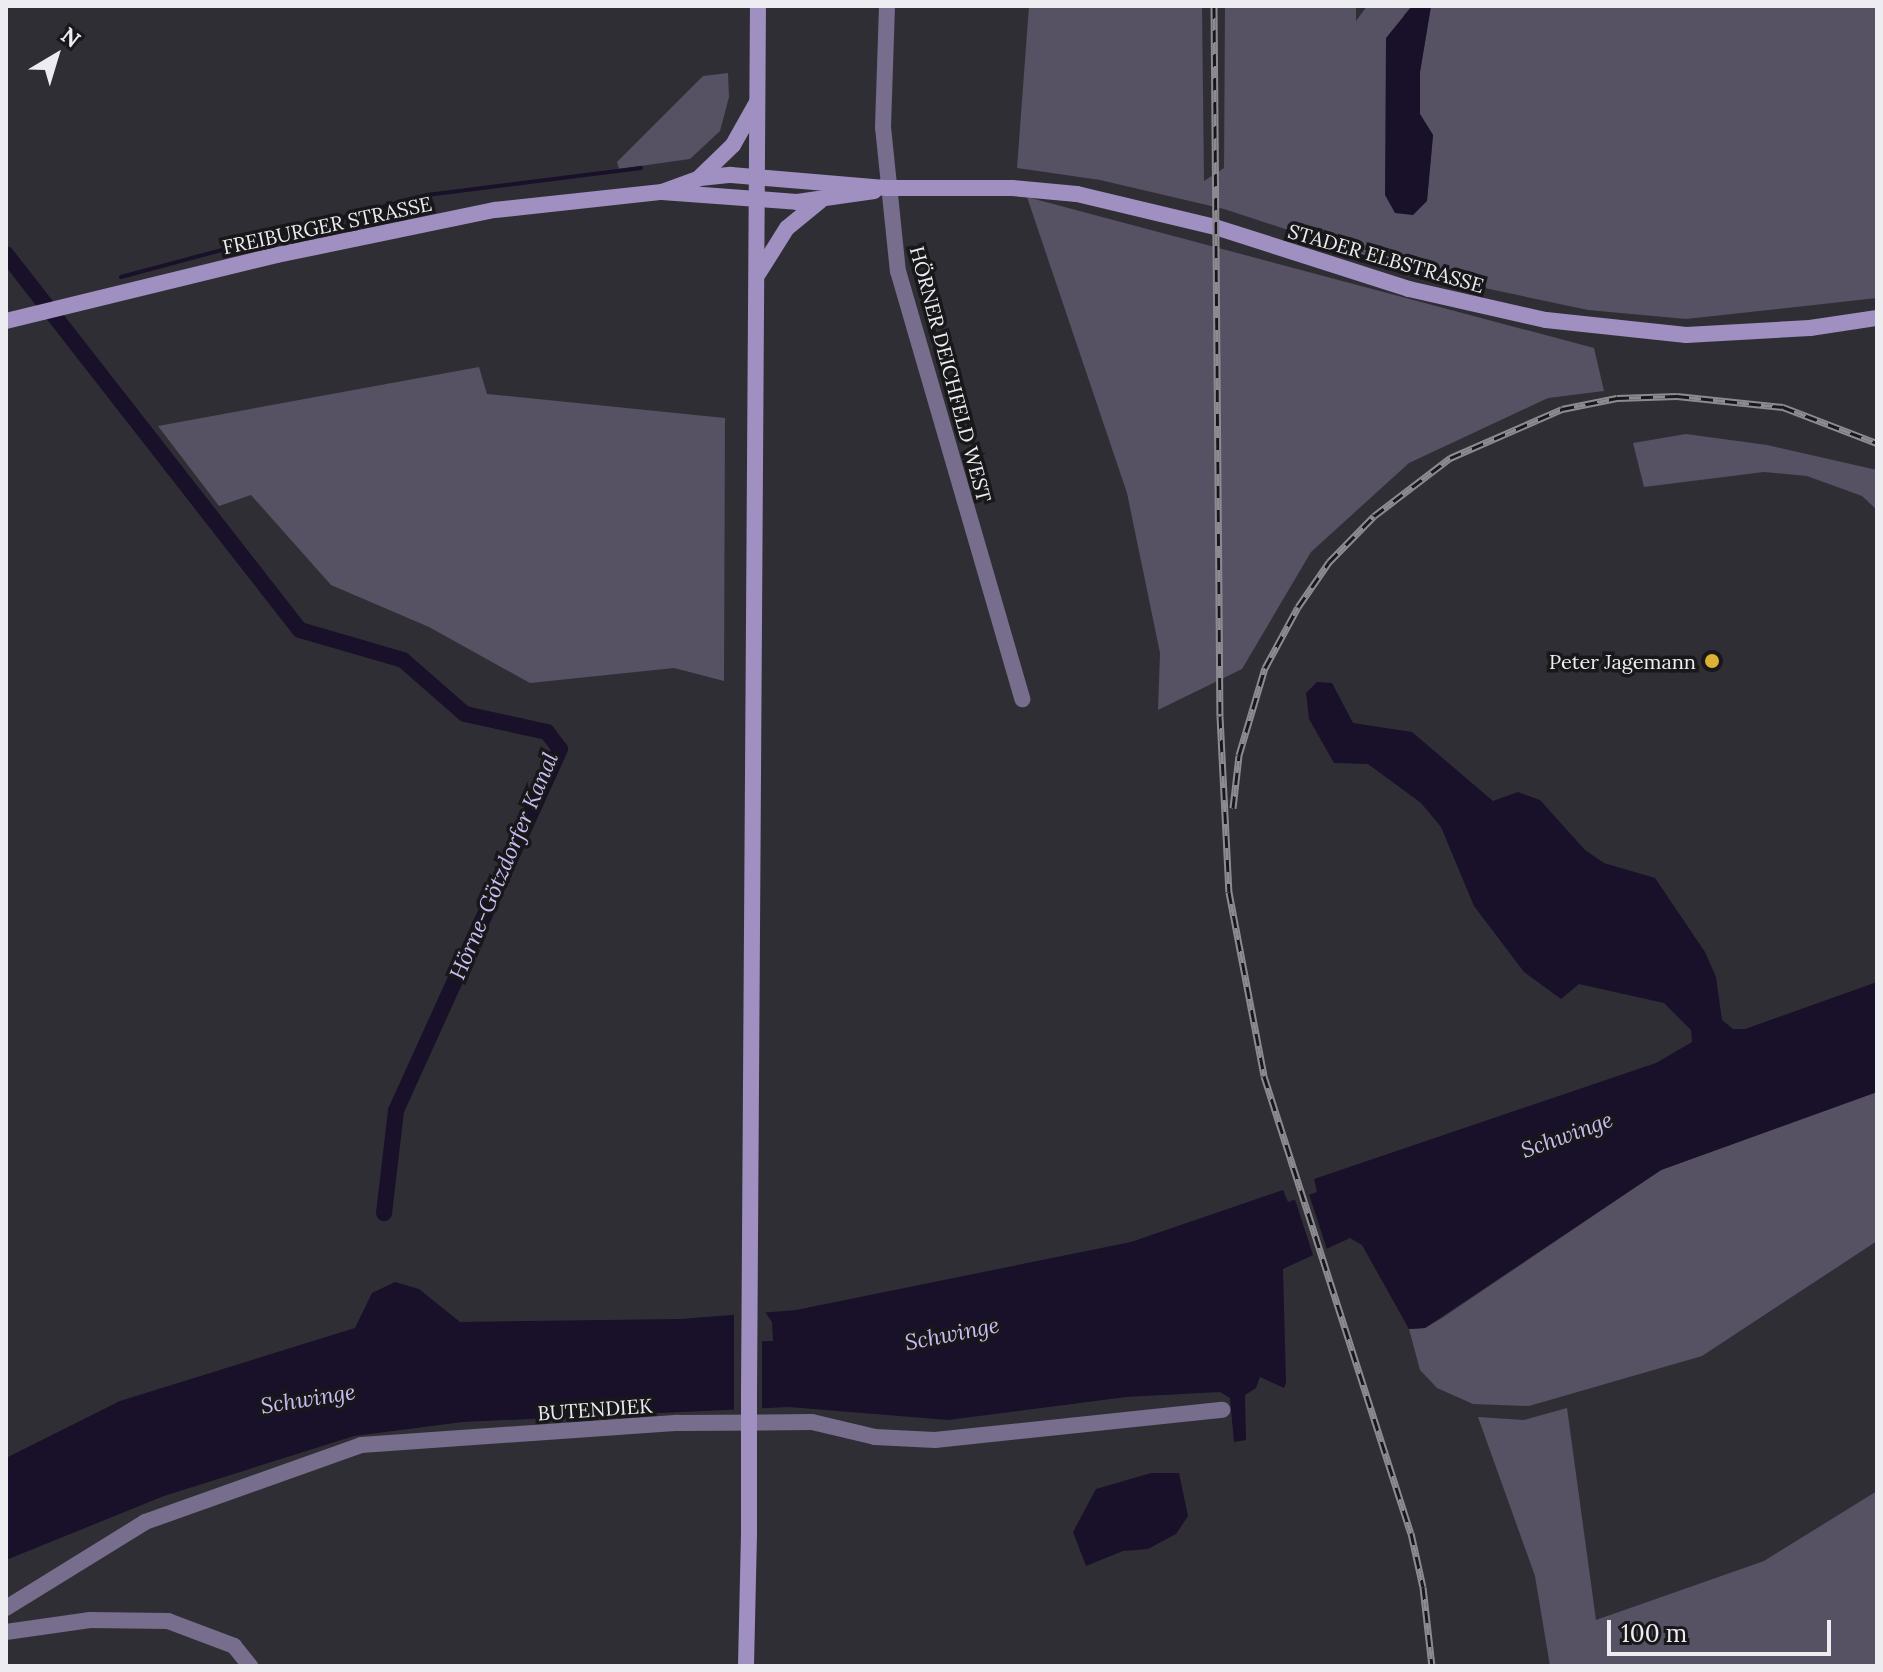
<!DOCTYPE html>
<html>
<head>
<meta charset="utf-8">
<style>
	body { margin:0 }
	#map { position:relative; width:1883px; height:1672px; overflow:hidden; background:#302e35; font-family:Lora,serif }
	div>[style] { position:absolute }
	.green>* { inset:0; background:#565163 }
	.water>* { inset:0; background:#191029 }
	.pier>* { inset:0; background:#302e35; transform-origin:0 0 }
	.stream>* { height:4px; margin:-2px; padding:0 2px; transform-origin:2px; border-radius:2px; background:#191029 }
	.canal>* { height:16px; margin:-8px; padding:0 8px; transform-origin:8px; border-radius:8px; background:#191029 }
	.street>* { height:16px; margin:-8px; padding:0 8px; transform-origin:8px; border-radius:8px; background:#776d8d }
	.secondary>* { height:16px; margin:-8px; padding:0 8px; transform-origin:8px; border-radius:8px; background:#9f90c1 }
	.rail>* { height:7px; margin-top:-3.5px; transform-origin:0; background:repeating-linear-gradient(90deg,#18171a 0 12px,#8d8b91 0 24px); box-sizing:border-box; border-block:2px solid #8d8b91 }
	.secondary-bridge>* { height:16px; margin:-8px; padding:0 8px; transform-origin:8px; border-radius:8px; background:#9f90c1 }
	.dots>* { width:22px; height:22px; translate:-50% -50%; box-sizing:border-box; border:4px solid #18171a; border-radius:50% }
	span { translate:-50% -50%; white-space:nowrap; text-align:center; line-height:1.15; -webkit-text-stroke:7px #18171a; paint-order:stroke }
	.street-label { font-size:20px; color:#edecf0 }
	.poi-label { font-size:20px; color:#edecf0 }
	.right { translate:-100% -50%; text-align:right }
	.water-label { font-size:22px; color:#ccbcf3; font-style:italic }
	.frame { position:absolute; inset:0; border:8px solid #edecf0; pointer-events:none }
	.north { position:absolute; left:16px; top:16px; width:80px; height:80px; -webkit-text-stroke:6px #18171a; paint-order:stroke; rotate:38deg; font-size:22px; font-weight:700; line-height:32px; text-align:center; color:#edecf0 }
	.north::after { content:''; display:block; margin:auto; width:28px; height:36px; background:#edecf0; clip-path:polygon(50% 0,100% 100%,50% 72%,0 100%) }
	.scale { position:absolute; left:1607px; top:1620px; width:224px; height:36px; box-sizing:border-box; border:4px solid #edecf0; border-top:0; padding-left:10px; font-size:24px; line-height:28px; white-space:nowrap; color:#edecf0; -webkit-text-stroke:6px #18171a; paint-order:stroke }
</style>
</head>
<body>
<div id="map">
	<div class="green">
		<div style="clip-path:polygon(1029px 6px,1202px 6px,1204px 181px,1224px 168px,1225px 6px,1356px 6px,1356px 21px,1367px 6px,1412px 6px,1404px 15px,1427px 200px,1433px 135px,1420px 114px,1420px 72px,1431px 6px,1875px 6px,1877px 298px,1686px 319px,1588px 310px,1428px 276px,1224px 209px,1100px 180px,1017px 168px)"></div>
		<div style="clip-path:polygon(728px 73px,729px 97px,720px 131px,690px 159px,619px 169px,617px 162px,703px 76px)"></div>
		<div style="clip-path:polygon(1027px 197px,1594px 348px,1604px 391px,1548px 398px,1409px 463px,1311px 552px,1242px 669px,1158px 710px,1160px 653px,1127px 493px)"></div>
		<div style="clip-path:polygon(479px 367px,487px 394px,725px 418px,724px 681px,674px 668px,530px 683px,429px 627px,331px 585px,251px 495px,219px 506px,158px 426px)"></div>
		<div style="clip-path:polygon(1686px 434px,1767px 445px,1877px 470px,1877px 510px,1862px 496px,1807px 476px,1764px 472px,1644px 487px,1633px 443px)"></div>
		<div style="clip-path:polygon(1877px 1092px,1877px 1241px,1702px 1356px,1529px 1406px,1473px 1404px,1437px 1388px,1420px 1370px,1409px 1329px,1425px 1328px,1442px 1318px,1661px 1170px)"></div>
		<div style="clip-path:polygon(1567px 1408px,1596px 1620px,1764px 1561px,1877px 1491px,1877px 1666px,1550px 1666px,1535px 1576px,1478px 1417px,1524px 1420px)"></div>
	</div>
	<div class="water">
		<div style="clip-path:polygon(1412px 6px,1431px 6px,1420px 72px,1420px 114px,1433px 135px,1427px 201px,1413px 215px,1395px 213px,1385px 195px,1386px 38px)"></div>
		<div style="clip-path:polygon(1317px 682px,1332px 683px,1353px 723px,1412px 732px,1493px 801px,1518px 792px,1540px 800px,1585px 850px,1604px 863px,1655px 878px,1705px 952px,1716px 977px,1722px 1020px,1733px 1029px,1745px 1029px,1877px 982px,1877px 1092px,1661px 1170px,1425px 1328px,1409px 1329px,1362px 1245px,1350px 1238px,1283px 1269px,1286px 1383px,1284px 1388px,1260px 1377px,1256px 1388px,1245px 1395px,1246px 1440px,1234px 1442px,1230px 1398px,1220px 1392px,1126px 1397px,948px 1420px,789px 1407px,463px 1422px,354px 1436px,164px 1496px,6px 1560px,6px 1458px,120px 1401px,355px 1328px,372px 1293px,395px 1282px,419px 1289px,460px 1322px,680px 1319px,796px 1310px,1131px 1242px,1283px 1190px,1288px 1202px,1317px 1192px,1314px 1179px,1656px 1063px,1692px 1042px,1691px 1030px,1664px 1003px,1579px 984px,1561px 999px,1524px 972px,1474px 906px,1441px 827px,1421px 803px,1368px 764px,1334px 763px,1309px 719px,1306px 693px)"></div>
		<div style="clip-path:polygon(1151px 1473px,1179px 1473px,1188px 1516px,1176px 1534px,1148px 1549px,1123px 1551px,1086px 1566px,1073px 1532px,1096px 1489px)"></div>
	</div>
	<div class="pier">
		<div style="left:1308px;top:1191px;width:65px;height:15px;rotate:72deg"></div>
		<div style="clip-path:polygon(763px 1309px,772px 1322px,773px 1341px,762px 1341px,762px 1412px,734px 1414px,734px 1311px)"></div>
	</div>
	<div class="stream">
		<div style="left:121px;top:277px;width:317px;rotate:-15deg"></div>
		<div style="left:427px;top:195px;width:216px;rotate:-7.2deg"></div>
	</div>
	<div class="canal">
		<div style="left:6px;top:254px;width:477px;rotate:52deg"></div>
		<div style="left:300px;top:630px;width:107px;rotate:16.2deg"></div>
		<div style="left:403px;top:660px;width:82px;rotate:41.1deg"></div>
		<div style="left:465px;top:714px;width:84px;rotate:12.4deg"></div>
		<div style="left:547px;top:732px;width:21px;rotate:53deg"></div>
		<div style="left:560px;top:749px;width:397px;rotate:114.4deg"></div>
		<div style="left:396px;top:1111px;width:103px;rotate:96.7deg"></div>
	</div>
	<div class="street">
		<div style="left:887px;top:6px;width:121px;rotate:91.9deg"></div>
		<div style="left:883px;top:127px;width:145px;rotate:84.1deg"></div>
		<div style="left:898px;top:271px;width:446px;rotate:73.8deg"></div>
		<div style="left:6px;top:1608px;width:163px;rotate:-31.7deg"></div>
		<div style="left:145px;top:1522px;width:229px;rotate:-19.6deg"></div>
		<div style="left:361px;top:1445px;width:318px;rotate:-4deg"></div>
		<div style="left:678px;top:1423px;width:134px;rotate:-0.4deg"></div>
		<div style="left:812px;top:1422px;width:65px;rotate:13.4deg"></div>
		<div style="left:875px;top:1437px;width:60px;rotate:2.9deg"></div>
		<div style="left:935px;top:1440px;width:289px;rotate:-6deg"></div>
		<div style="left:6px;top:1632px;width:85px;rotate:-8.1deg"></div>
		<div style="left:90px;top:1620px;width:78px;rotate:0.7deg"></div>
		<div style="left:168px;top:1621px;width:71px;rotate:20.7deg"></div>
		<div style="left:234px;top:1646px;width:26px;rotate:51deg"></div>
	</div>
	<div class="secondary">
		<div style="left:700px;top:177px;width:46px;rotate:-44.1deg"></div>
		<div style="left:733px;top:145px;width:47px;rotate:-60.7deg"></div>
		<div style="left:662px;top:192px;width:40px;rotate:-20.2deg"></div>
		<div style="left:700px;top:178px;width:31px;rotate:-6deg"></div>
		<div style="left:731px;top:175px;width:157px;rotate:4.8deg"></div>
		<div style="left:887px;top:188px;width:125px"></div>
		<div style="left:1012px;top:188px;width:65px;rotate:5.3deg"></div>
		<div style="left:1077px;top:194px;width:142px;rotate:13.4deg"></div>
		<div style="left:1215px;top:227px;width:204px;rotate:17.7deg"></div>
		<div style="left:1409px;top:289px;width:140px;rotate:12.8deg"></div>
		<div style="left:1546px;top:320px;width:141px;rotate:6.1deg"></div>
		<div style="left:1686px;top:335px;width:124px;rotate:-3.2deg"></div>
		<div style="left:1810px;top:328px;width:68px;rotate:-8.5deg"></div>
		<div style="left:758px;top:274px;width:54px;rotate:-57.8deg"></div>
		<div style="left:787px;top:228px;width:43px;rotate:-39.3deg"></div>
		<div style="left:6px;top:321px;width:279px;rotate:-13.7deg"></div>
		<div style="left:277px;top:255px;width:223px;rotate:-11.7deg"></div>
		<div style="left:495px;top:210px;width:168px;rotate:-6.2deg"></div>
		<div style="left:662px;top:192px;width:135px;rotate:4.2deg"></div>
		<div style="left:797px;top:202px;width:78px;rotate:-8.1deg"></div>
		<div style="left:749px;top:1394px;width:1388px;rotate:-89.63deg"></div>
		<div style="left:746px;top:1666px;width:132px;rotate:-88.7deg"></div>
	</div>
	<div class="rail">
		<div style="left:1214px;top:6px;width:710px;rotate:89.52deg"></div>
		<div style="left:1220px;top:716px;width:176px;rotate:87.1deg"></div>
		<div style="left:1229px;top:892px;width:187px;rotate:79.2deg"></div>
		<div style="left:1264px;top:1076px;width:480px;rotate:72.2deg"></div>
		<div style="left:1411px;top:1533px;width:55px;rotate:77.5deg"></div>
		<div style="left:1423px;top:1587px;width:80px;rotate:83.5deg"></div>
		<div style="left:1233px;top:808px;width:53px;rotate:-83.5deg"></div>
		<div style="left:1239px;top:755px;width:91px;rotate:-73.4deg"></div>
		<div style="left:1265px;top:668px;width:69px;rotate:-61.6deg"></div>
		<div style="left:1298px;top:607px;width:55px;rotate:-55.4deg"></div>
		<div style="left:1329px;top:562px;width:64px;rotate:-45.6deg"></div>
		<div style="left:1374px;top:516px;width:96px;rotate:-37.3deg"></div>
		<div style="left:1450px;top:458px;width:122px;rotate:-23.6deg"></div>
		<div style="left:1562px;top:409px;width:56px;rotate:-11.3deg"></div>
		<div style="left:1617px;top:398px;width:60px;rotate:-1.9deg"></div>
		<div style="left:1677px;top:396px;width:107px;rotate:5.9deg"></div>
		<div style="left:1783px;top:407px;width:101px;rotate:21deg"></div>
	</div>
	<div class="secondary-bridge">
		<div style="left:749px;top:1534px;width:140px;rotate:-90deg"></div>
	</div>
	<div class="dots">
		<div style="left:1712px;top:661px;background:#ddb133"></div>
	</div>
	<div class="street-label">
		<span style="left:327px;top:225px;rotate:-12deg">FREIBURGER STRASSE</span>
		<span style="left:1386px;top:258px;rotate:16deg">STADER ELBSTRASSE</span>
		<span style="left:951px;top:374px;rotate:75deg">HÖRNER DEICHFELD WEST</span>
		<span style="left:595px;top:1409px;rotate:-4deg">BUTENDIEK</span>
	</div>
	<div class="poi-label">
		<span class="right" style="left:1696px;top:661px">Peter Jagemann</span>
	</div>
	<div class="water-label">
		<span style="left:504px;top:866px;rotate:-67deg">Hörne-Götzdorfer Kanal</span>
		<span style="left:1567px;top:1135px;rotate:-20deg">Schwinge</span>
		<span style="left:952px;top:1334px;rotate:-11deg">Schwinge</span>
		<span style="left:308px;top:1399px;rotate:-9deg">Schwinge</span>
	</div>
	<div class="frame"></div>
	<div class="north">N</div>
	<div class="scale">100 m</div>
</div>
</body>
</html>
